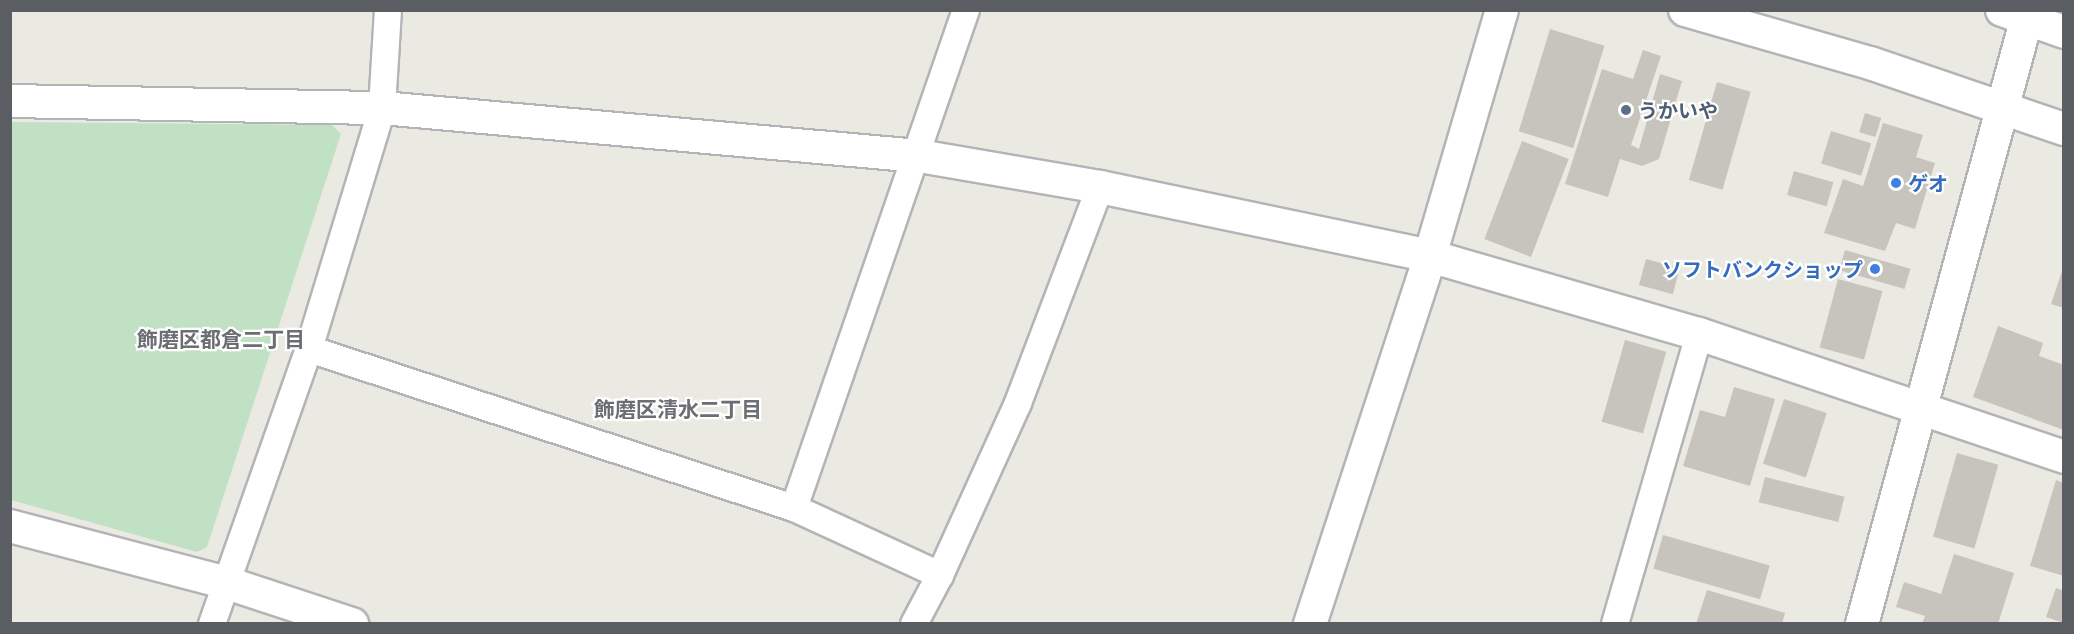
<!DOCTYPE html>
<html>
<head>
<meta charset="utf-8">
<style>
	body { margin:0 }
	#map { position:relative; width:2074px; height:634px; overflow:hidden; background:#ebeae2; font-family:"Exo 2","Noto Sans JP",sans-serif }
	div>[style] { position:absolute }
	.green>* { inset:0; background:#c0e1c3 }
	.building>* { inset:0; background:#c7c4be; transform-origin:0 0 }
	.roads { filter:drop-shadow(2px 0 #b2b4b8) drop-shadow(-2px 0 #b2b4b8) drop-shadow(0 2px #b2b4b8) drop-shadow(0 -2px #b2b4b8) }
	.minor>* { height:26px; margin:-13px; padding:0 13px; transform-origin:13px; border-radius:13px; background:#fff }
	.tertiary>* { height:32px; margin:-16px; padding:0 16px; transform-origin:16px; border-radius:16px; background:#fff }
	.dots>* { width:16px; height:16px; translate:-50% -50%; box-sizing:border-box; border:3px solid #fff; border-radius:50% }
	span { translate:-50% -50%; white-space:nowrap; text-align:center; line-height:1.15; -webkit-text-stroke:4.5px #fff; paint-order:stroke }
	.service-label { font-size:20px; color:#4e5e75; font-weight:700 }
	.left { translate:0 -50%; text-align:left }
	.shop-label { font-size:20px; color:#366cbe; font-weight:700 }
	.right { translate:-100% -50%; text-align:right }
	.neighbourhood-label { font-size:21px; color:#6b6e73; font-weight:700 }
	.frame { position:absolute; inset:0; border:12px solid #5a5d61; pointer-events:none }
</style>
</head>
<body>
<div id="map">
	<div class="green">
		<div style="clip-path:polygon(10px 122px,332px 125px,341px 134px,207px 547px,197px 552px,11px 500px)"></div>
	</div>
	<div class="building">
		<div style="left:1550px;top:29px;width:57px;height:107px;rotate:17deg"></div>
		<div style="clip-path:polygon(1643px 50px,1661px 56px,1631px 145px,1639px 149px,1660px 74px,1682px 81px,1659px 159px,1642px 166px,1620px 159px,1608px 197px,1565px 184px,1602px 69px,1633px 79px)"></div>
		<div style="left:1717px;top:82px;width:35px;height:102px;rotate:16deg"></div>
		<div style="left:1865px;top:113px;width:17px;height:20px;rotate:17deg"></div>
		<div style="clip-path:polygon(1883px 123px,1923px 135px,1916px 157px,1935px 163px,1915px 229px,1896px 223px,1885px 251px,1824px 233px,1843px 179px,1863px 186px)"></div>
		<div style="left:1831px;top:131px;width:42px;height:34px;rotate:17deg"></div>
		<div style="left:1522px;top:141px;width:50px;height:105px;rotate:21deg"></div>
		<div style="left:1794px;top:171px;width:41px;height:25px;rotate:16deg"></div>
		<div style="left:1845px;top:250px;width:68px;height:21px;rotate:16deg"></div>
		<div style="left:1646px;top:259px;width:35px;height:27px;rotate:15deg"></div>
		<div style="clip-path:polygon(2064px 265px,2064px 308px,2051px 304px)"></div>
		<div style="left:1838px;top:279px;width:46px;height:71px;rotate:15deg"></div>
		<div style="clip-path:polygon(1998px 326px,2043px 343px,2039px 356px,2064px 365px,2064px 430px,1973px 397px)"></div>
		<div style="left:1625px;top:340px;width:43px;height:85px;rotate:16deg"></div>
		<div style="clip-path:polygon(1734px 387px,1775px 399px,1750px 486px,1683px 466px,1700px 410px,1725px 417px)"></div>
		<div style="left:1784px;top:399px;width:45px;height:68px;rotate:18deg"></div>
		<div style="left:1957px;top:453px;width:43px;height:87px;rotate:16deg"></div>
		<div style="left:1765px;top:477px;width:82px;height:26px;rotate:14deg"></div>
		<div style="clip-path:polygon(2056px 480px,2064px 483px,2064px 576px,2030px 566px)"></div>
		<div style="left:1663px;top:535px;width:111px;height:35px;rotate:16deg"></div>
		<div style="clip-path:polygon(1954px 554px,2014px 573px,1998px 624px,1922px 624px,1925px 616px,1896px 607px,1904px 582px,1941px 594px)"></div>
		<div style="clip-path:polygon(2056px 588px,2064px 591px,2064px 623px,2046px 617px)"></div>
		<div style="clip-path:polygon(1707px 590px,1785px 613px,1782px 624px,1696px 624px)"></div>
	</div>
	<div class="roads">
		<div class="minor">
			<div style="left:309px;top:349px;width:510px;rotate:18.15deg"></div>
			<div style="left:794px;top:508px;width:161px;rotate:24.7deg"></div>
			<div style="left:794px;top:508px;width:527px;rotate:-70.95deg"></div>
			<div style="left:212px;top:624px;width:292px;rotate:-70.6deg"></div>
			<div style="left:309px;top:349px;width:252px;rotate:-73.1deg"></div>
			<div style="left:382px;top:108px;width:98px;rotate:-86.5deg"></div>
			<div style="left:914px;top:624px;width:55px;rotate:-62deg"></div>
			<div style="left:940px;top:575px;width:189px;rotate:-65.6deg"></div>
			<div style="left:1018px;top:403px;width:231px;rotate:-69.2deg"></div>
			<div style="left:1615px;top:624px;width:302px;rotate:-73.8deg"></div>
		</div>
		<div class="tertiary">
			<div style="left:1685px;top:10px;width:192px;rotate:16deg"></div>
			<div style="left:1870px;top:63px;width:205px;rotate:18.8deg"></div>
			<div style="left:2002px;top:10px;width:66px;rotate:19.5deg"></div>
			<div style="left:10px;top:101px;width:372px;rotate:1.1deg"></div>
			<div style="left:382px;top:108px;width:539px;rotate:5.11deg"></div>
			<div style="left:919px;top:156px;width:184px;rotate:9.7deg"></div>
			<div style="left:1100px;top:187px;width:337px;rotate:11.8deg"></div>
			<div style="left:1430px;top:256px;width:280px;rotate:16.2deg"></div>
			<div style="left:1699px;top:334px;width:385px;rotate:18.6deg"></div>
			<div style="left:10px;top:526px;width:221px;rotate:14.7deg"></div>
			<div style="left:224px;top:582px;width:135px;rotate:18.2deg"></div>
			<div style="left:1310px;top:624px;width:387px;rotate:-71.9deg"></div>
			<div style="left:1430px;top:256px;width:256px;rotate:-73.7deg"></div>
			<div style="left:1862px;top:624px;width:636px;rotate:-74.78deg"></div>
		</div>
	</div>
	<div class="dots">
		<div style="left:1626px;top:110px;background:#5c6f8a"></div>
		<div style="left:1896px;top:183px;background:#3f7fe0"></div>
		<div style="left:1875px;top:269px;background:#3f7fe0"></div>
	</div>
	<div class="service-label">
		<span class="left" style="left:1638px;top:110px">うかいや</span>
	</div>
	<div class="shop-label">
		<span class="left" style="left:1908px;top:183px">ゲオ</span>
		<span class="right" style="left:1863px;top:269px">ソフトバンクショップ</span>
	</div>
	<div class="neighbourhood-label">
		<span style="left:221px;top:339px">飾磨区都倉二丁目</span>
		<span style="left:678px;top:409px">飾磨区清水二丁目</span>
	</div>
	<div class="frame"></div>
</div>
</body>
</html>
